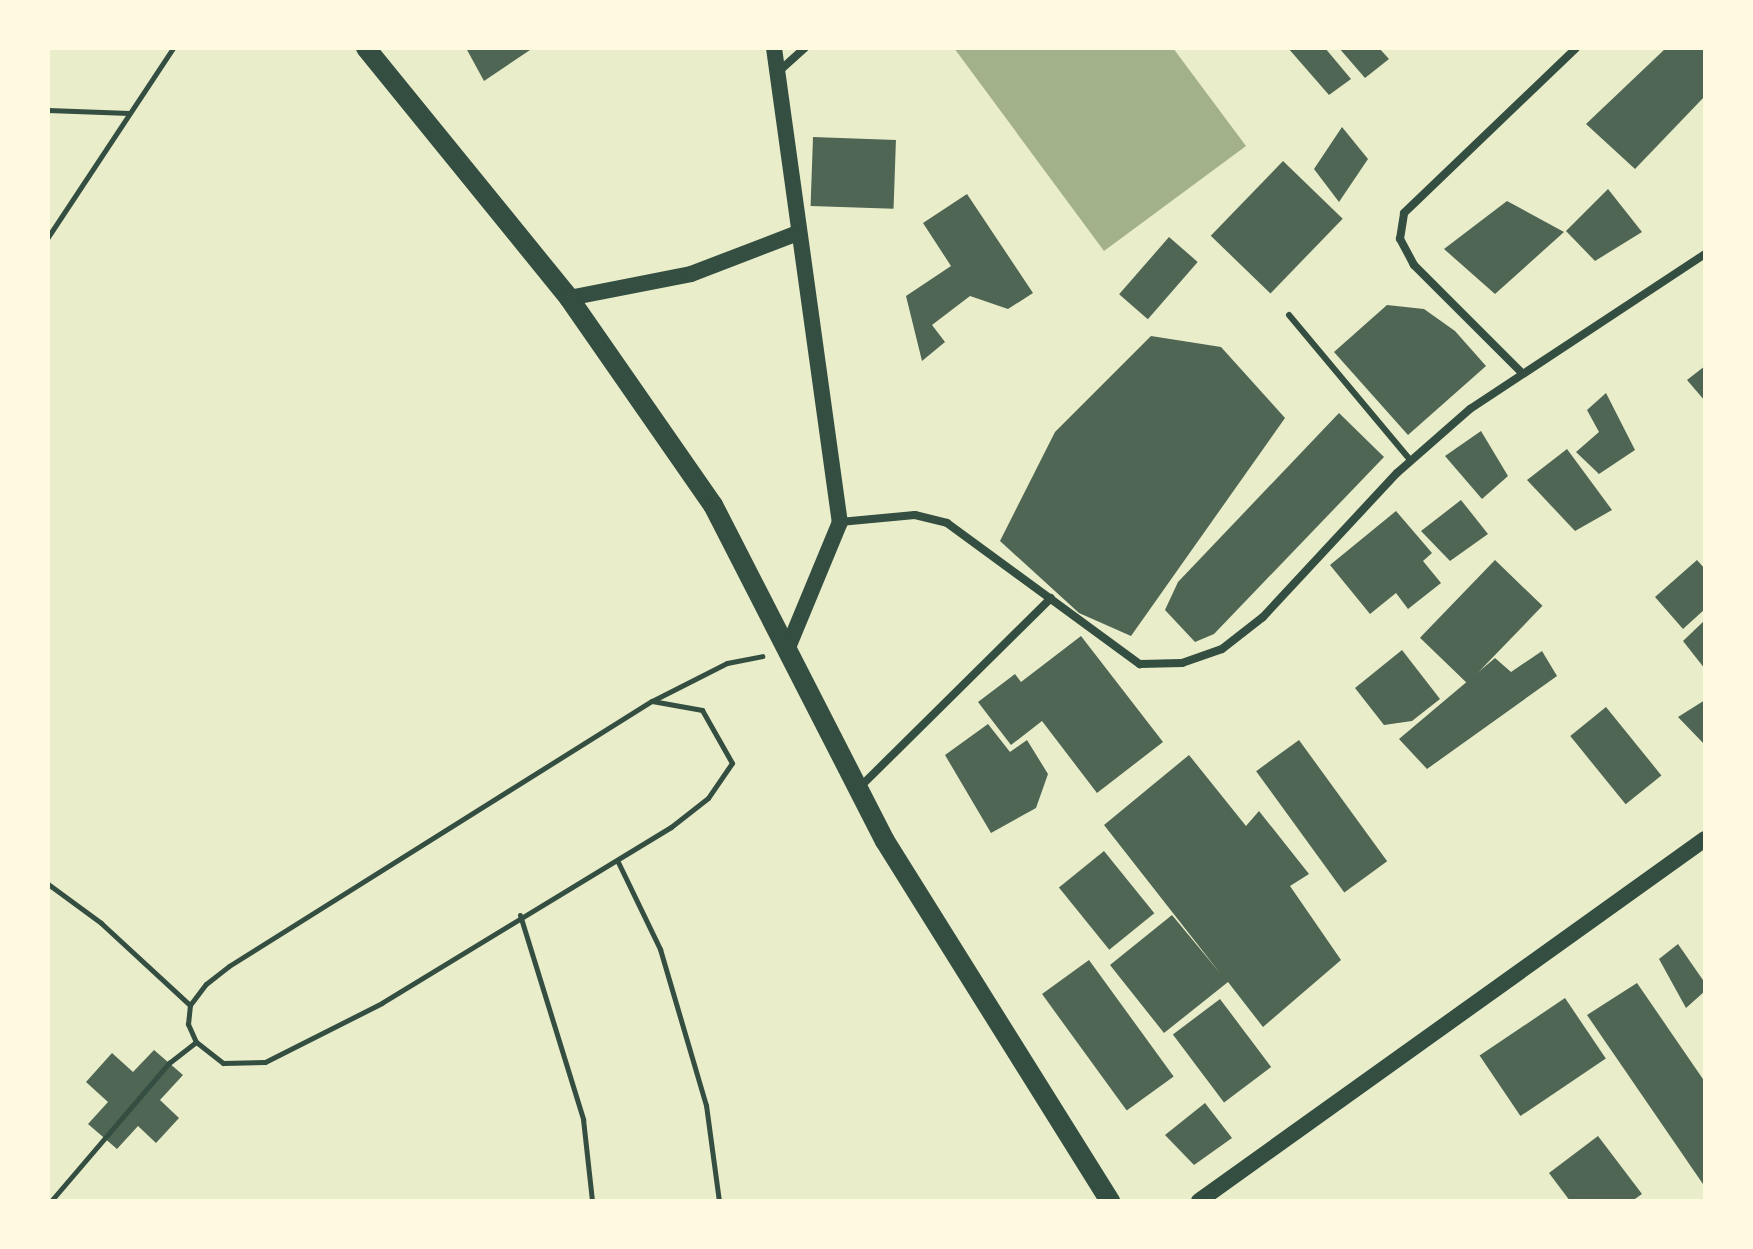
<!DOCTYPE html>
<html>
<head>
<meta charset="utf-8">
<style>
	body { margin:0 }
	#map { position:relative; width:1753px; height:1249px; overflow:hidden; background:#e9edc9; font-family:Rubik,sans-serif }
	div>[style] { position:absolute }
	.water>* { inset:0; background:#a3b18a }
	.building>* { inset:0; background:#4f6655; transform-origin:0 0 }
	.path>* { height:5px; margin:-2.5px; padding:0 2.5px; transform-origin:2.5px; border-radius:2.5px; background:#344e41 }
	.service>* { height:6px; margin:-3px; padding:0 3px; transform-origin:3px; border-radius:3px; background:#344e41 }
	.minor>* { height:8px; margin:-4px; padding:0 4px; transform-origin:4px; border-radius:4px; background:#344e41 }
	.secondary>* { height:16px; margin:-8px; padding:0 8px; transform-origin:8px; border-radius:8px; background:#344e41 }
	.primary>* { height:20px; margin:-10px; padding:0 10px; transform-origin:10px; border-radius:10px; background:#344e41 }
	span { translate:-50% -50%; white-space:nowrap; text-align:center; line-height:1.15; -webkit-text-stroke:7px #fefae0; paint-order:stroke }
	.frame { position:absolute; inset:0; border:50px solid #fefae0; pointer-events:none }
</style>
</head>
<body>
<div id="map">
	<div class="water">
		<div style="clip-path:polygon(954px 48px,1173px 48px,1246px 146px,1104px 251px)"></div>
	</div>
	<div class="building">
		<div style="clip-path:polygon(466px 48px,533px 48px,484px 81px)"></div>
		<div style="clip-path:polygon(1288px 48px,1325px 48px,1351px 79px,1329px 95px)"></div>
		<div style="clip-path:polygon(1339px 48px,1379px 48px,1389px 59px,1365px 78px)"></div>
		<div style="clip-path:polygon(1666px 48px,1705px 48px,1705px 96px,1635px 169px,1586px 124px)"></div>
		<div style="clip-path:polygon(1342px 127px,1368px 159px,1339px 202px,1314px 169px)"></div>
		<div style="left:813px;top:137px;width:83px;height:69px;rotate:2deg"></div>
		<div style="left:1283px;top:161px;width:83px;height:104px;rotate:44deg"></div>
		<div style="clip-path:polygon(1608px 189px,1642px 232px,1595px 261px,1566px 231px)"></div>
		<div style="clip-path:polygon(967px 194px,1033px 293px,1008px 309px,970px 296px,932px 325px,945px 342px,922px 361px,906px 296px,951px 266px,923px 223px)"></div>
		<div style="clip-path:polygon(1507px 201px,1564px 232px,1495px 294px,1444px 249px)"></div>
		<div style="left:1169px;top:237px;width:38px;height:76px;rotate:41deg"></div>
		<div style="clip-path:polygon(1387px 305px,1424px 309px,1455px 331px,1486px 366px,1408px 435px,1334px 352px)"></div>
		<div style="clip-path:polygon(1151px 336px,1221px 347px,1285px 418px,1131px 636px,1079px 613px,1000px 541px,1055px 432px)"></div>
		<div style="clip-path:polygon(1705px 366px,1705px 401px,1687px 380px)"></div>
		<div style="clip-path:polygon(1606px 393px,1635px 450px,1599px 474px,1576px 452px,1599px 432px,1587px 410px)"></div>
		<div style="clip-path:polygon(1339px 413px,1384px 457px,1214px 634px,1195px 642px,1165px 610px,1178px 582px)"></div>
		<div style="clip-path:polygon(1481px 431px,1508px 476px,1482px 499px,1445px 456px)"></div>
		<div style="clip-path:polygon(1567px 449px,1612px 510px,1575px 531px,1527px 480px)"></div>
		<div style="clip-path:polygon(1461px 500px,1488px 534px,1450px 561px,1421px 531px)"></div>
		<div style="clip-path:polygon(1396px 511px,1432px 553px,1423px 561px,1441px 583px,1408px 609px,1396px 593px,1370px 614px,1330px 565px)"></div>
		<div style="left:1495px;top:560px;width:66px;height:108px;rotate:44deg"></div>
		<div style="clip-path:polygon(1697px 560px,1705px 569px,1705px 609px,1683px 629px,1655px 597px)"></div>
		<div style="clip-path:polygon(1705px 620px,1705px 669px,1683px 641px)"></div>
		<div style="clip-path:polygon(1081px 636px,1163px 742px,1097px 793px,1042px 721px,1011px 745px,978px 702px,1015px 674px,1021px 682px)"></div>
		<div style="clip-path:polygon(1402px 650px,1440px 699px,1412px 721px,1384px 725px,1355px 688px)"></div>
		<div style="clip-path:polygon(1542px 651px,1557px 676px,1427px 769px,1399px 739px,1495px 658px,1511px 672px)"></div>
		<div style="clip-path:polygon(1705px 700px,1705px 745px,1678px 717px)"></div>
		<div style="left:1606px;top:707px;width:88px;height:46px;rotate:51deg"></div>
		<div style="clip-path:polygon(988px 724px,1010px 752px,1027px 740px,1048px 774px,1036px 808px,991px 833px,945px 755px)"></div>
		<div style="left:1299px;top:740px;width:150px;height:53px;rotate:54deg"></div>
		<div style="clip-path:polygon(1189px 755px,1246px 826px,1259px 811px,1309px 874px,1290px 886px,1341px 960px,1263px 1027px,1228px 982px,1164px 1033px,1110px 965px,1172px 915px,1220px 973px,1104px 825px)"></div>
		<div style="left:1104px;top:851px;width:80px;height:58px;rotate:51deg"></div>
		<div style="clip-path:polygon(1678px 944px,1705px 983px,1705px 991px,1686px 1008px,1659px 959px)"></div>
		<div style="left:1089px;top:960px;width:144px;height:58px;rotate:54deg"></div>
		<div style="clip-path:polygon(1637px 983px,1705px 1082px,1705px 1187px,1587px 1015px)"></div>
		<div style="left:1565px;top:998px;width:73px;height:103px;rotate:56deg"></div>
		<div style="left:1220px;top:999px;width:85px;height:59px;rotate:53deg"></div>
		<div style="clip-path:polygon(154px 1050px,183px 1075px,160px 1100px,179px 1118px,156px 1143px,138px 1126px,117px 1149px,88px 1124px,108px 1102px,86px 1082px,112px 1053px,133px 1072px)"></div>
		<div style="clip-path:polygon(1205px 1103px,1232px 1138px,1194px 1165px,1165px 1135px)"></div>
		<div style="clip-path:polygon(1598px 1136px,1642px 1194px,1632px 1201px,1570px 1201px,1549px 1173px)"></div>
	</div>
	<div class="path">
		<div style="left:48px;top:110px;width:81px;rotate:2.1deg"></div>
		<div style="left:48px;top:237px;width:227px;rotate:-56.5deg"></div>
		<div style="left:652px;top:701px;width:51px;rotate:10.2deg"></div>
		<div style="left:702px;top:710px;width:61px;rotate:60.5deg"></div>
		<div style="left:732px;top:763px;width:42px;rotate:124.4deg"></div>
		<div style="left:708px;top:798px;width:47px;rotate:141.9deg"></div>
		<div style="left:671px;top:827px;width:338px;rotate:148.7deg"></div>
		<div style="left:382px;top:1003px;width:131px;rotate:153.2deg"></div>
		<div style="left:265px;top:1062px;width:42px;rotate:178.6deg"></div>
		<div style="left:223px;top:1063px;width:34px;rotate:-142deg"></div>
		<div style="left:196px;top:1042px;width:20px;rotate:-114deg"></div>
		<div style="left:188px;top:1024px;width:19px;rotate:-84deg"></div>
		<div style="left:190px;top:1005px;width:26px;rotate:-53deg"></div>
		<div style="left:206px;top:984px;width:29px;rotate:-38deg"></div>
		<div style="left:229px;top:966px;width:499px;rotate:-32.1deg"></div>
		<div style="left:652px;top:701px;width:84px;rotate:-26.9deg"></div>
		<div style="left:727px;top:663px;width:36px;rotate:-11deg"></div>
		<div style="left:618px;top:862px;width:97px;rotate:64.2deg"></div>
		<div style="left:660px;top:949px;width:163px;rotate:73.6deg"></div>
		<div style="left:706px;top:1105px;width:97px;rotate:82.3deg"></div>
		<div style="left:48px;top:884px;width:66px;rotate:36.3deg"></div>
		<div style="left:101px;top:923px;width:121px;rotate:42.7deg"></div>
		<div style="left:520px;top:915px;width:214px;rotate:72.8deg"></div>
		<div style="left:583px;top:1119px;width:82px;rotate:83.7deg"></div>
		<div style="left:51px;top:1201px;width:182px;rotate:-49.5deg"></div>
		<div style="left:169px;top:1063px;width:33px;rotate:-38deg"></div>
	</div>
	<div class="service">
		<div style="left:1289px;top:315px;width:190px;rotate:50.1deg"></div>
	</div>
	<div class="minor">
		<div style="left:777px;top:73px;width:38px;rotate:-42deg"></div>
		<div style="left:1522px;top:373px;width:153px;rotate:-135deg"></div>
		<div style="left:1414px;top:265px;width:30px;rotate:-118deg"></div>
		<div style="left:1400px;top:239px;width:26px;rotate:-81deg"></div>
		<div style="left:1404px;top:213px;width:238px;rotate:-43.8deg"></div>
		<div style="left:840px;top:522px;width:75px;rotate:-5.3deg"></div>
		<div style="left:915px;top:515px;width:33px;rotate:14deg"></div>
		<div style="left:947px;top:523px;width:239px;rotate:36.2deg"></div>
		<div style="left:1140px;top:664px;width:42px;rotate:-1.4deg"></div>
		<div style="left:1182px;top:663px;width:42px;rotate:-19.3deg"></div>
		<div style="left:1222px;top:649px;width:52px;rotate:-38deg"></div>
		<div style="left:1263px;top:617px;width:197px;rotate:-47.1deg"></div>
		<div style="left:1397px;top:473px;width:97px;rotate:-41.2deg"></div>
		<div style="left:1470px;top:409px;width:282px;rotate:-33.4deg"></div>
		<div style="left:859px;top:788px;width:270px;rotate:-44.7deg"></div>
	</div>
	<div class="secondary">
		<div style="left:774px;top:48px;width:479px;rotate:82.1deg"></div>
		<div style="left:840px;top:522px;width:139px;rotate:112.5deg"></div>
		<div style="left:569px;top:298px;width:124px;rotate:-11.1deg"></div>
		<div style="left:691px;top:274px;width:115px;rotate:-21deg"></div>
		<div style="left:1199px;top:1201px;width:622px;rotate:-35.58deg"></div>
	</div>
	<div class="primary">
		<div style="left:366px;top:48px;width:322px;rotate:50.9deg"></div>
		<div style="left:569px;top:298px;width:252px;rotate:55.2deg"></div>
		<div style="left:713px;top:505px;width:377px;rotate:62.9deg"></div>
		<div style="left:885px;top:841px;width:425px;rotate:58deg"></div>
	</div>
	<div class="frame"></div>
</div>
</body>
</html>
